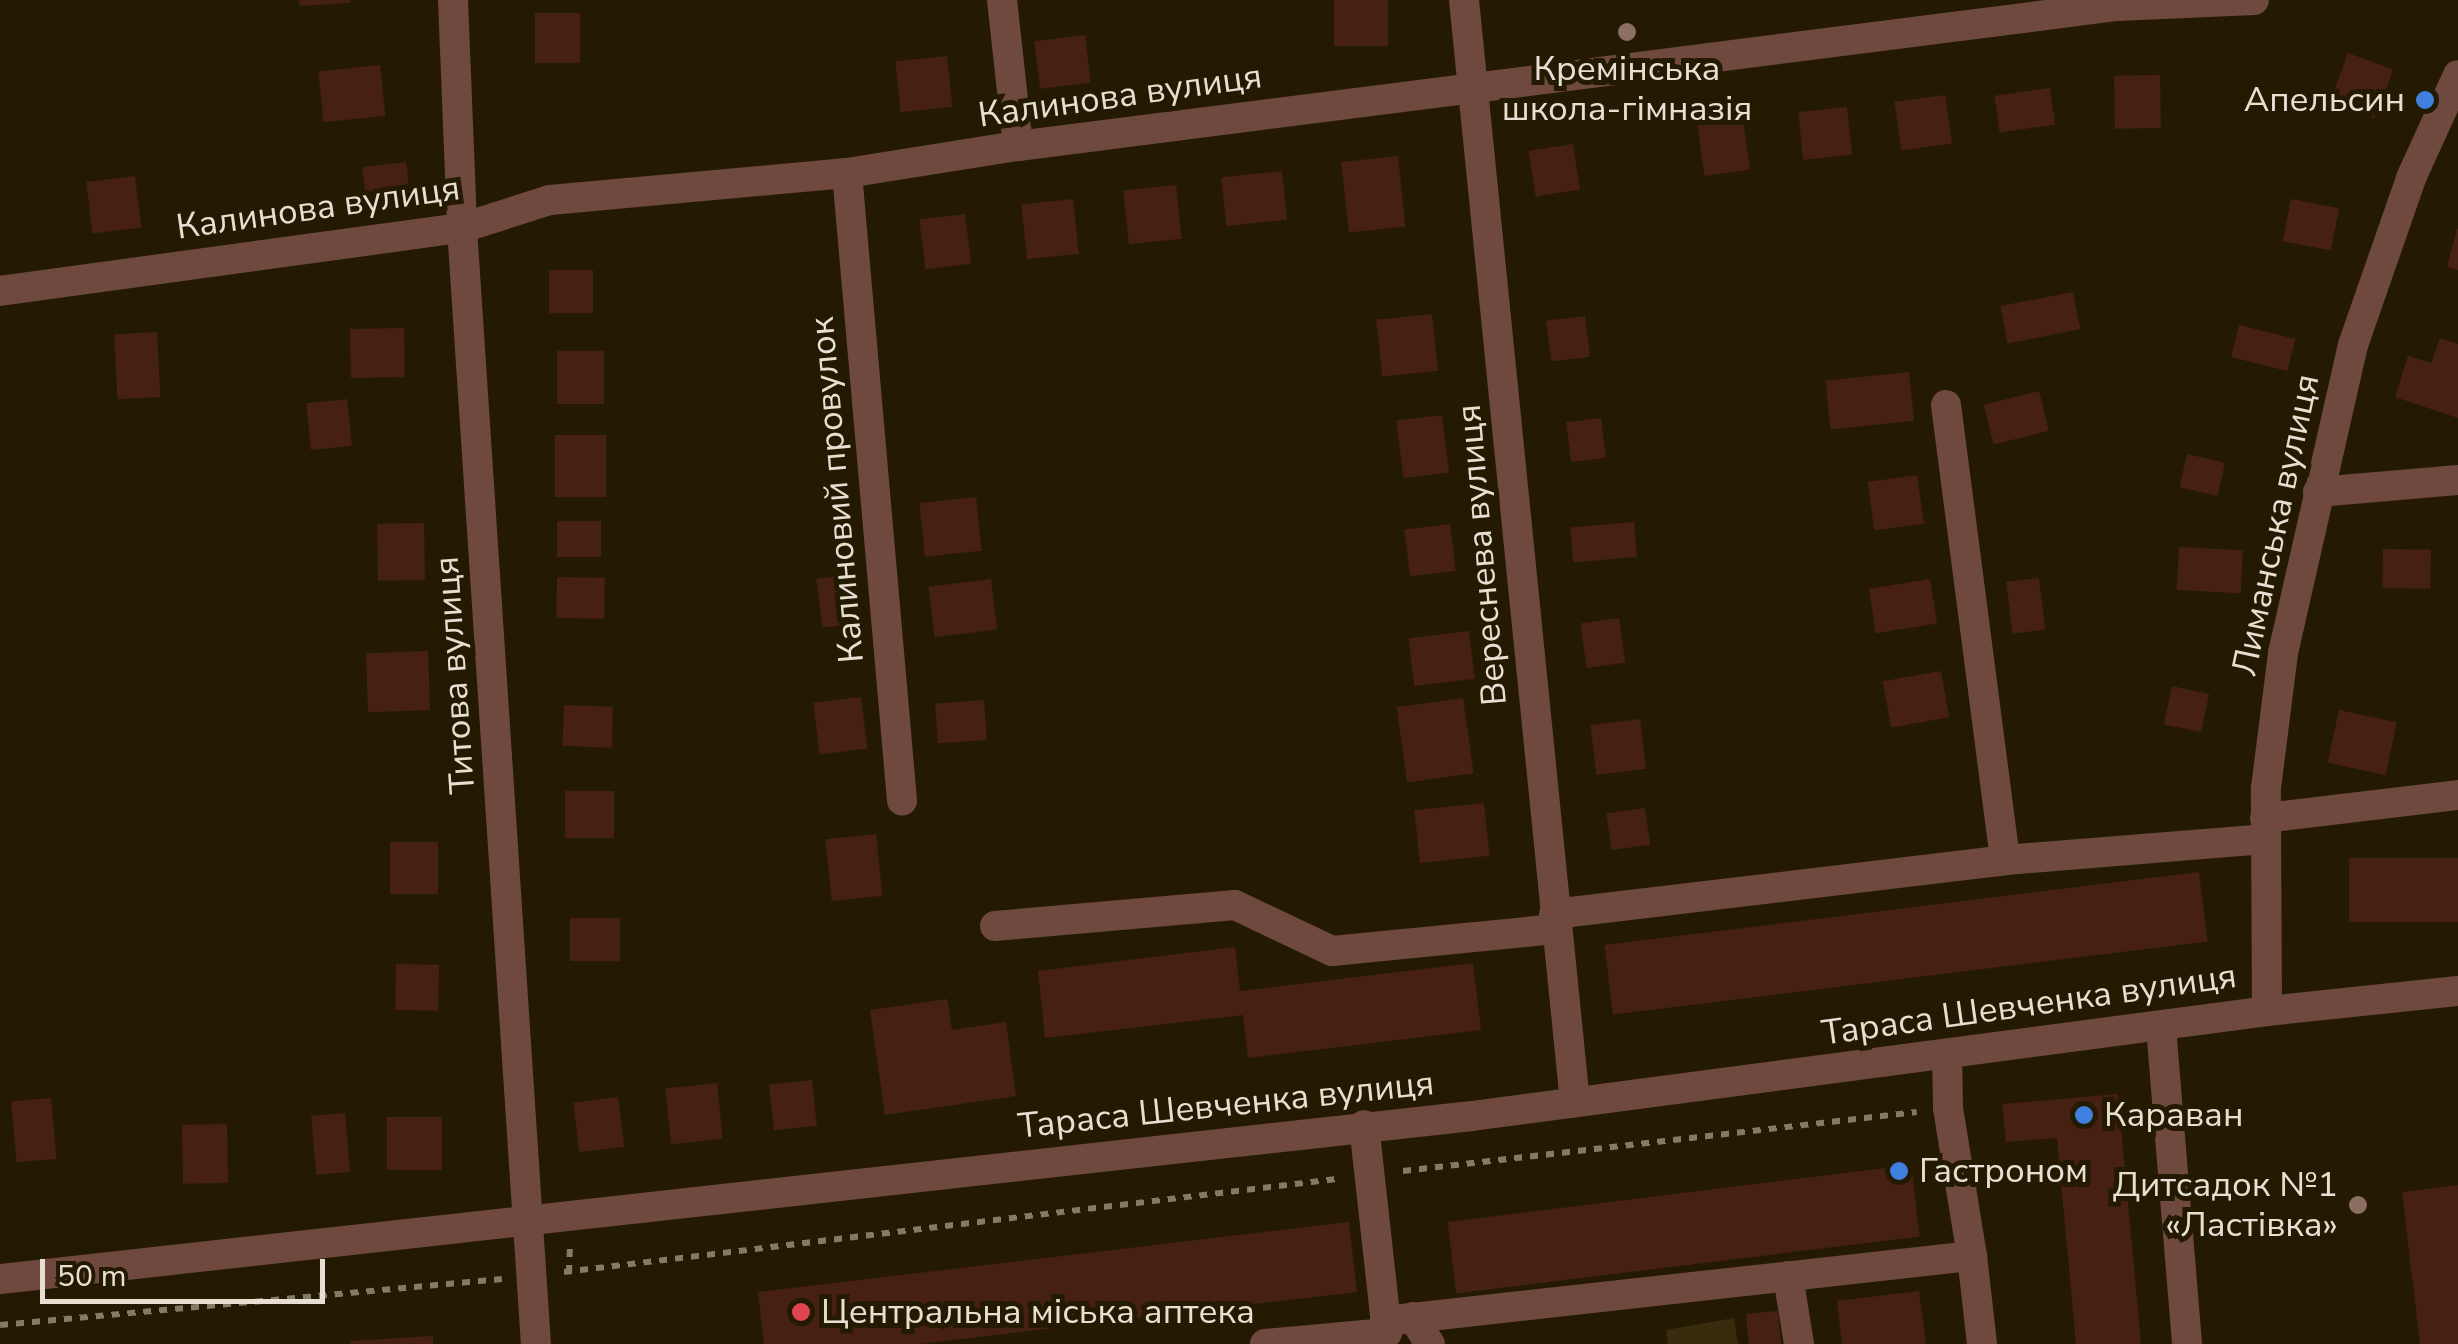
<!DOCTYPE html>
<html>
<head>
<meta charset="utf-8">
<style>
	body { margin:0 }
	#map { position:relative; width:2458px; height:1344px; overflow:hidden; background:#241a02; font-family:"Nunito Sans",sans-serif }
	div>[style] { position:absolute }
	.green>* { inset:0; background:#382b0e }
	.building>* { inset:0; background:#462013; transform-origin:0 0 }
	.path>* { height:6px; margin-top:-3px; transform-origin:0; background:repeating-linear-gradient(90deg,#837a67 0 8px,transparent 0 16px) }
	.minor>* { height:30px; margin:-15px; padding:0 15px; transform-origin:15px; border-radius:15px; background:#6f493d }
	.dots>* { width:28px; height:28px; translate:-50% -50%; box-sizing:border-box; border:5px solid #241a02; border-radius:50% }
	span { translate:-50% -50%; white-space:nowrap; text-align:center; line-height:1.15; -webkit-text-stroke:10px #241a02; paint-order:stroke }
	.poi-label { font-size:35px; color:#e7e0d2 }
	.right { translate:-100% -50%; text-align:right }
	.left { translate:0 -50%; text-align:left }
	.street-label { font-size:35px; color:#e7e0d2 }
	.scale { position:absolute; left:40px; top:1259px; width:285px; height:45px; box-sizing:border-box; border:5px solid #e7e0d2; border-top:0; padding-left:12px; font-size:30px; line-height:35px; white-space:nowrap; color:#e7e0d2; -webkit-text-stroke:8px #241a02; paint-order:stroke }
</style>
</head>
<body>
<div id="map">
	<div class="green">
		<div style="clip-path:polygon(1734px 1318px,1738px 1344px,1668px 1344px,1666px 1330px)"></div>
	</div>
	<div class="building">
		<div style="clip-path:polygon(299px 0,350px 0,350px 3px,299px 6px)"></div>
		<div style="left:1334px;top:0;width:54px;height:46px"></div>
		<div style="left:535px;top:13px;width:45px;height:50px"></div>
		<div style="left:1085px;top:35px;width:48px;height:51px;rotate:83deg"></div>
		<div style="left:2348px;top:53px;width:48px;height:52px;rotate:20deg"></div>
		<div style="left:947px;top:56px;width:51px;height:52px;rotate:84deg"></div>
		<div style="left:380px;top:65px;width:51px;height:62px;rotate:84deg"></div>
		<div style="left:2160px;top:75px;width:53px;height:46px;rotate:89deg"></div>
		<div style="left:2050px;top:88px;width:37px;height:56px;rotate:82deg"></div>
		<div style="left:1945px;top:95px;width:49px;height:51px;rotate:82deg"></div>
		<div style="left:1847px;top:107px;width:48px;height:49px;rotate:84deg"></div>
		<div style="left:1743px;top:119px;width:51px;height:46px;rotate:82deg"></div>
		<div style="left:1573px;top:144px;width:46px;height:45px;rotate:81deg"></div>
		<div style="left:1398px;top:156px;width:71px;height:57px;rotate:84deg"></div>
		<div style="left:406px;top:162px;width:25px;height:44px;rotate:83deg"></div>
		<div style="left:1282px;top:171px;width:49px;height:61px;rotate:84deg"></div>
		<div style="left:135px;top:176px;width:52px;height:49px;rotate:83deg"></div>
		<div style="left:1176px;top:185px;width:54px;height:53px;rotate:84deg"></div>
		<div style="left:1073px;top:199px;width:55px;height:52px;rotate:84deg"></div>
		<div style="left:2291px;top:199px;width:49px;height:43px;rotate:11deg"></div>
		<div style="left:965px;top:214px;width:50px;height:46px;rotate:83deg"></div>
		<div style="clip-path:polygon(2457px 229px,2458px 229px,2458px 270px,2447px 267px)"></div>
		<div style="left:549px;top:270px;width:44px;height:43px"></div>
		<div style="left:2073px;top:292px;width:38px;height:74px;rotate:79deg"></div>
		<div style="left:1432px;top:314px;width:57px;height:56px;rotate:84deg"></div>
		<div style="left:1585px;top:316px;width:41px;height:39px;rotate:83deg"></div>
		<div style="left:2239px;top:325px;width:58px;height:33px;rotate:14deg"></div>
		<div style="left:404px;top:328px;width:49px;height:54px;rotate:89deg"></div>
		<div style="left:157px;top:332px;width:65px;height:43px;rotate:87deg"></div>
		<div style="clip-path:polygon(2440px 338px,2458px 344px,2458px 418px,2395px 397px,2408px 356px,2431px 363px)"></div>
		<div style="left:557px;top:351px;width:47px;height:53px"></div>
		<div style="left:1909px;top:372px;width:49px;height:84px;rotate:84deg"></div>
		<div style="left:2039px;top:391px;width:41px;height:57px;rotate:76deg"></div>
		<div style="left:347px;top:399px;width:47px;height:41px;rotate:84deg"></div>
		<div style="left:1442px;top:415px;width:58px;height:46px;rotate:83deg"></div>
		<div style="left:1601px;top:418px;width:40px;height:35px;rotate:83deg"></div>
		<div style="left:555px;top:435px;width:51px;height:62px"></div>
		<div style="left:2187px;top:454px;width:39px;height:34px;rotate:13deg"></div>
		<div style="left:1917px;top:475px;width:49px;height:50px;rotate:82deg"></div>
		<div style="left:976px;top:497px;width:54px;height:57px;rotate:84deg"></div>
		<div style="left:557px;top:521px;width:44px;height:36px"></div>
		<div style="left:1634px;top:522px;width:35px;height:64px;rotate:85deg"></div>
		<div style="left:424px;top:523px;width:57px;height:47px;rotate:89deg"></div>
		<div style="left:1450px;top:524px;width:47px;height:46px;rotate:83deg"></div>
		<div style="left:2179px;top:547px;width:64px;height:43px;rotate:3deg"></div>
		<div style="left:2383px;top:549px;width:48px;height:39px;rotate:1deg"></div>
		<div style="left:856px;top:574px;width:49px;height:40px;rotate:83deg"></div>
		<div style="left:557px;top:577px;width:48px;height:41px;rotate:1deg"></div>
		<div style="left:2039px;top:578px;width:52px;height:33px;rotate:83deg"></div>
		<div style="left:991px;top:579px;width:51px;height:63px;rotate:83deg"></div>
		<div style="left:1930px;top:579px;width:45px;height:62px;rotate:81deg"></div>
		<div style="left:1619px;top:618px;width:45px;height:39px;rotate:82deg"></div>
		<div style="left:1469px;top:631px;width:48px;height:61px;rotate:83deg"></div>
		<div style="left:428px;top:651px;width:59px;height:62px;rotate:88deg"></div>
		<div style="left:1941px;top:671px;width:47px;height:59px;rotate:80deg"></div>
		<div style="left:2172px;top:686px;width:38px;height:39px;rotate:12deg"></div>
		<div style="left:861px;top:697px;width:52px;height:48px;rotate:83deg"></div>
		<div style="left:1463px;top:698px;width:76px;height:67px;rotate:82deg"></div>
		<div style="left:984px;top:700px;width:40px;height:49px;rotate:86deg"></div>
		<div style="left:564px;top:705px;width:49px;height:41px;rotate:2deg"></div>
		<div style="left:2339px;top:710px;width:59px;height:54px;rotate:12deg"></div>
		<div style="left:1640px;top:719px;width:50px;height:50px;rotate:83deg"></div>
		<div style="left:614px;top:791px;width:47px;height:49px;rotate:90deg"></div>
		<div style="left:1484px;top:803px;width:53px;height:70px;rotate:84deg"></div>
		<div style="left:1645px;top:808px;width:37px;height:39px;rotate:82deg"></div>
		<div style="left:876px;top:834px;width:62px;height:51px;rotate:84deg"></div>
		<div style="left:390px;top:842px;width:48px;height:52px"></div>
		<div style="left:2458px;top:858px;width:64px;height:109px;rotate:90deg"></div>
		<div style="left:2199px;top:872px;width:70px;height:599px;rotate:83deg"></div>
		<div style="left:570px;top:918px;width:50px;height:43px"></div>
		<div style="clip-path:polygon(1235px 947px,1240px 991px,1473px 963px,1481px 1030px,1248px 1058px,1243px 1015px,1045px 1038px,1038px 971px)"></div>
		<div style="left:396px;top:964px;width:43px;height:46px;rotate:1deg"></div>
		<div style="clip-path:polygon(947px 999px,952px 1030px,1006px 1022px,1016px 1096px,885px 1115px,870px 1010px)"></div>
		<div style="left:812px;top:1080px;width:46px;height:43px;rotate:84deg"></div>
		<div style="left:717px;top:1083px;width:56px;height:52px;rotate:84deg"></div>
		<div style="clip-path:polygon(2118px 1094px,2141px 1344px,2076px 1344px,2057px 1138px,2006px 1142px,2002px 1104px)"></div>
		<div style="left:618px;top:1097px;width:50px;height:45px;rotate:83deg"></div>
		<div style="left:51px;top:1098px;width:61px;height:40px;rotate:85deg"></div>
		<div style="left:345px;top:1113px;width:59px;height:34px;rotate:85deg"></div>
		<div style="left:442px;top:1117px;width:53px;height:55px;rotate:90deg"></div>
		<div style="left:227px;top:1124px;width:59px;height:45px;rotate:89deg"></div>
		<div style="left:1911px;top:1165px;width:72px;height:467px;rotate:83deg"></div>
		<div style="clip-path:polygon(2458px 1185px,2458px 1344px,2420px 1344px,2402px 1192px)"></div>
		<div style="clip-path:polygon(1349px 1222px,1357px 1292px,920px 1344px,764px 1344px,758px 1292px)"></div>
		<div style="clip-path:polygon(1919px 1291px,1926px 1344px,1842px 1344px,1837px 1301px)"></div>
		<div style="left:1778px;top:1311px;width:33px;height:32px;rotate:85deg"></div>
		<div style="clip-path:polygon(433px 1336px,433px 1344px,350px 1344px,350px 1341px)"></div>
	</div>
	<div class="path">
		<div style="left:1403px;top:1171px;width:517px;rotate:-6.55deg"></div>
		<div style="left:564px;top:1272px;width:778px;rotate:-6.87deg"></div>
		<div style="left:569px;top:1273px;width:28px;rotate:-88deg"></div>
		<div style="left:0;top:1325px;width:504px;rotate:-5.24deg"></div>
	</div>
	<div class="minor">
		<div style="left:453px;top:0;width:228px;rotate:87.7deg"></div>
		<div style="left:462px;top:228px;width:1118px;rotate:86.21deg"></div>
		<div style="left:1002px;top:0;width:147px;rotate:83.7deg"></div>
		<div style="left:1464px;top:0;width:1108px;rotate:84.25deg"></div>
		<div style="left:847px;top:173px;width:630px;rotate:84.99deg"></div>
		<div style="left:0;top:291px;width:466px;rotate:-7.8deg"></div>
		<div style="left:462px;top:228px;width:92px;rotate:-17.7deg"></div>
		<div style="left:550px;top:200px;width:298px;rotate:-5.2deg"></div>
		<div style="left:847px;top:173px;width:173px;rotate:-9deg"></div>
		<div style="left:1018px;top:146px;width:1108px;rotate:-7.26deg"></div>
		<div style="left:2117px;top:6px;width:137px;rotate:-2.5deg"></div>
		<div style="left:1946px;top:405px;width:459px;rotate:82.6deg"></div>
		<div style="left:2318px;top:492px;width:141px;rotate:-4.9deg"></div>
		<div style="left:2265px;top:818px;width:194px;rotate:-6.8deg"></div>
		<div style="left:1554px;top:914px;width:454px;rotate:-6.8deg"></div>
		<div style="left:2005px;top:860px;width:260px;rotate:-4.6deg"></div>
		<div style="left:995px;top:926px;width:241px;rotate:-5deg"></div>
		<div style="left:1235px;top:905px;width:107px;rotate:25.4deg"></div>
		<div style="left:1332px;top:951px;width:224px;rotate:-5.6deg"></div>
		<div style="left:2267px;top:1011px;width:223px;rotate:-90.3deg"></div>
		<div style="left:2266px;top:788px;width:136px;rotate:-82.8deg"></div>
		<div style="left:2283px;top:653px;width:316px;rotate:-77.2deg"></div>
		<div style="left:2353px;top:345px;width:177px;rotate:-70.8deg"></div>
		<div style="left:2411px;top:178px;width:113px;rotate:-65.5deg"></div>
		<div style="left:2161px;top:1027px;width:318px;rotate:85.3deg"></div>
		<div style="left:1947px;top:1054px;width:54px;rotate:88.9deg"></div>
		<div style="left:1948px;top:1108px;width:150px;rotate:80.8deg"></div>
		<div style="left:1972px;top:1256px;width:89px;rotate:83.5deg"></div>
		<div style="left:1788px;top:1276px;width:69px;rotate:80.8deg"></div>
		<div style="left:0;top:1279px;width:1481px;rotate:-6.32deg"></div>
		<div style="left:1472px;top:1116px;width:802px;rotate:-7.52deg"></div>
		<div style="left:2267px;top:1011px;width:192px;rotate:-6deg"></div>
		<div style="left:1413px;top:1317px;width:32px;rotate:58deg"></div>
		<div style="left:1385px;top:1321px;width:591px;rotate:-6.32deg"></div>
		<div style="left:1265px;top:1344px;width:122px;rotate:-5.2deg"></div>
		<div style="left:1387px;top:1333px;width:209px;rotate:-96.3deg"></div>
	</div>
	<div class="dots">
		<div style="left:1627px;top:32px;background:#8d6e63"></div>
		<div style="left:2425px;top:100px;background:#3f7fe0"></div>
		<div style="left:2084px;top:1115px;background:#3f7fe0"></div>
		<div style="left:1899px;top:1171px;background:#3f7fe0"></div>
		<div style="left:2358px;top:1205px;background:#8d6e63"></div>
		<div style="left:801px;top:1312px;background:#e0444e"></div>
	</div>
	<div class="poi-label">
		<span style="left:1627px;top:89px">Кремінська<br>школа-гімназія</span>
		<span class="right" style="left:2405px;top:100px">Апельсин</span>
		<span class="left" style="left:2104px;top:1115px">Караван</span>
		<span class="left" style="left:1919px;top:1171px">Гастроном</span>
		<span class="right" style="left:2338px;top:1205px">Дитсадок №1<br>«Ластівка»</span>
		<span class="left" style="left:821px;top:1312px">Центральна міська аптека</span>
	</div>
	<div class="street-label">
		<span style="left:1120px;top:96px;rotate:-8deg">Калинова вулиця</span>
		<span style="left:318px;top:208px;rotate:-8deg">Калинова вулиця</span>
		<span style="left:837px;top:490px;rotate:-95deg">Калиновий провулок</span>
		<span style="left:2276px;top:525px;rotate:-78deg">Лиманська вулиця</span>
		<span style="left:1482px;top:555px;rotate:-95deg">Вереснева вулиця</span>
		<span style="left:455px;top:675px;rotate:-94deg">Титова вулиця</span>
		<span style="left:2029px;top:1005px;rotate:-8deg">Тараса Шевченка вулиця</span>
		<span style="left:1226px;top:1105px;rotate:-6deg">Тараса Шевченка вулиця</span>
	</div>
	<div class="scale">50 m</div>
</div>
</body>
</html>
